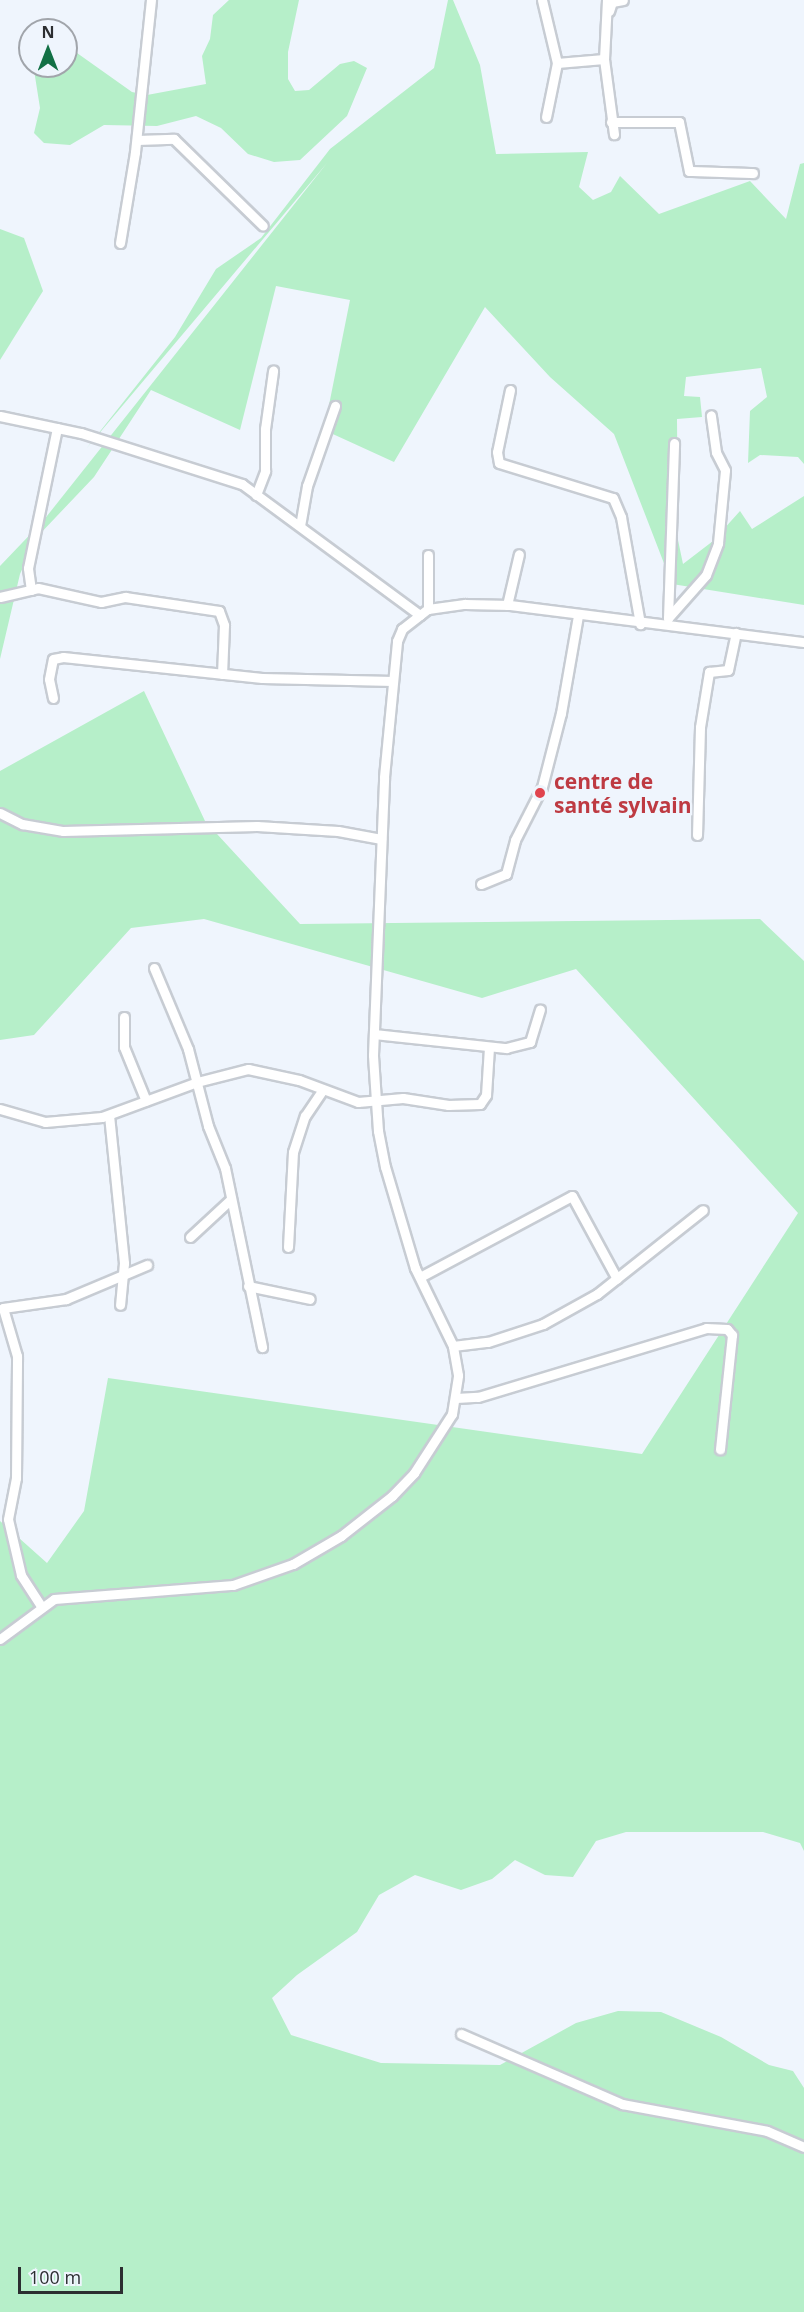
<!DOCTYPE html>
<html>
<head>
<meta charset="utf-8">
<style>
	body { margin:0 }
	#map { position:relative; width:804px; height:2312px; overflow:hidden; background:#eff5fd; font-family:"Open Sans",sans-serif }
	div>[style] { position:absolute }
	.green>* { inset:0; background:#b6efc9 }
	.roads { filter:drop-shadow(2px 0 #c7ccd3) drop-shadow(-2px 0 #c7ccd3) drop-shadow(0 2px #c7ccd3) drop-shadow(0 -2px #c7ccd3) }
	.minor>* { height:9px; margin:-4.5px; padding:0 4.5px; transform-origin:4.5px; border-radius:4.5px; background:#fff }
	.dots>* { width:16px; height:16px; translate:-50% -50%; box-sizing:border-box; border:3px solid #eff5fd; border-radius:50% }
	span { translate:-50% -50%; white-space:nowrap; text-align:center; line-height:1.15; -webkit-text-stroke:4.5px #eff5fd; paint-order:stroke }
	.health-label { font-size:21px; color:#be3a42; font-weight:700 }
	.left { translate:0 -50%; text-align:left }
	.north { position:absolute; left:18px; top:18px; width:60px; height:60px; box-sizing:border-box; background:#eff5fd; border:2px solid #a1a5ab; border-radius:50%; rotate:0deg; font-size:16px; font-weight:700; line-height:24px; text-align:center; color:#2c2e31 }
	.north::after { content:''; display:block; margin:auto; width:21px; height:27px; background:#127045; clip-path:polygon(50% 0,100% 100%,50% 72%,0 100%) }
	.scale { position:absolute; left:18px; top:2267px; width:105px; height:27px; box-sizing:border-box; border:3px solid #2c2e31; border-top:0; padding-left:8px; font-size:18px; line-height:21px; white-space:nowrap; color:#2c2e31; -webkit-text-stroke:4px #eff5fd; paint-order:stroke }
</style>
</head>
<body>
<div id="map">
	<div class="green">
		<div style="clip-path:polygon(229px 0,299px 0,288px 52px,288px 79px,295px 91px,309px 90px,340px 64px,354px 61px,367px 68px,347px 116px,300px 160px,274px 162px,248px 154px,221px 128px,196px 116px,157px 126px,104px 125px,70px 145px,44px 143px,34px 133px,40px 108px,34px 70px,37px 66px,66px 66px,66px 52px,77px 53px,132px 92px,147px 95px,206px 84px,202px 56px,210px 39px,213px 15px)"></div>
		<div style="clip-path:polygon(448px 0,453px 0,480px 65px,496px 154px,588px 152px,579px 187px,593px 200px,611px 192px,620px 176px,659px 214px,750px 181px,786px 219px,800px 164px,804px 163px,804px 464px,798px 457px,760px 455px,748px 463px,750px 411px,767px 397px,761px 368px,686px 377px,684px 396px,700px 397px,702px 417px,677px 419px,678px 540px,683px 564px,713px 541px,740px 511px,752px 529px,804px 496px,804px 605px,672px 584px,614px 434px,550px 377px,485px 307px,394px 462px,324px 430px,350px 300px,276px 286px,240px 430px,151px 390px,94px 477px,37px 537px,20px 574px,0 659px,0 566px,43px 521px,327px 163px,86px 449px,175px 337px,216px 269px,261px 238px,330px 149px,434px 68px)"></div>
		<div style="clip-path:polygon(0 229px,24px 238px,43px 291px,0 360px)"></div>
		<div style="clip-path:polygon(144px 691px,205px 821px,300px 924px,760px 919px,804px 961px,804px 1851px,800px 1843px,763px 1832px,626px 1832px,596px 1841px,573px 1877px,545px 1875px,515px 1860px,492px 1879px,461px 1890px,415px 1875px,379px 1895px,357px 1932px,297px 1975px,272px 1998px,291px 2035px,381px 2063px,500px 2065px,576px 2023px,618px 2011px,661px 2012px,721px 2037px,769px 2065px,793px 2071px,804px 2088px,804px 2312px,0 2312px,0 1521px,47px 1563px,84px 1511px,108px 1378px,642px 1454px,798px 1213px,576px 969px,482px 998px,204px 919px,131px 928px,34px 1035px,0 1040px,0 771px)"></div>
	</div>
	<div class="roads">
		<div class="minor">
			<div style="left:542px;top:0;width:65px;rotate:76.6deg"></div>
			<div style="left:557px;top:63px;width:55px;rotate:101.5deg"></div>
			<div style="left:607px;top:0;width:59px;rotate:92.9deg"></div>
			<div style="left:604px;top:59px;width:76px;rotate:82.4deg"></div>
			<div style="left:609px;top:11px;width:9px;rotate:-72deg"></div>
			<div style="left:612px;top:2px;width:11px;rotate:-10deg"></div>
			<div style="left:557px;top:63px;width:47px;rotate:-4.9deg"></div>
			<div style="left:611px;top:122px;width:68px"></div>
			<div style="left:679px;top:122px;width:50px;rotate:78.5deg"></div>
			<div style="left:689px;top:171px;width:64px;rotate:1.8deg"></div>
			<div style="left:137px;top:140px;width:37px;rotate:-2deg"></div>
			<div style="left:174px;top:139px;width:124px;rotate:44.3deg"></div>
			<div style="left:120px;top:243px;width:92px;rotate:-80.6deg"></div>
			<div style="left:135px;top:152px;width:153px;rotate:-84deg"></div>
			<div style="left:510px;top:390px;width:63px;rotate:101.8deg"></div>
			<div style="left:497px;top:452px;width:11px;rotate:80deg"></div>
			<div style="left:499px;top:463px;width:119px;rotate:17.1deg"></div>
			<div style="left:613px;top:498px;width:21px;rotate:67deg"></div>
			<div style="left:621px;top:517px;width:109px;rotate:79.9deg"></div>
			<div style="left:0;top:416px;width:83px;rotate:11.9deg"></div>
			<div style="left:81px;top:433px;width:169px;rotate:17.6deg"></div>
			<div style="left:242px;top:484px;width:221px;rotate:36.4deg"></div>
			<div style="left:256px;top:495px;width:26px;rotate:-69deg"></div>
			<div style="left:265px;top:471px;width:42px;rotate:-90deg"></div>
			<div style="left:265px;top:429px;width:59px;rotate:-82.1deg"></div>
			<div style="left:300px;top:526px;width:41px;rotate:-80.1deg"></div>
			<div style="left:307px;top:486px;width:85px;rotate:-70.7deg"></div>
			<div style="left:31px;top:590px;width:22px;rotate:-98deg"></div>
			<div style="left:28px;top:568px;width:143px;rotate:-78.3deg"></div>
			<div style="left:0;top:597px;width:39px;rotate:-13deg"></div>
			<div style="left:38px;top:588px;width:65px;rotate:12.5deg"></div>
			<div style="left:101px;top:602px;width:25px;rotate:-12deg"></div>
			<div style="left:125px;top:597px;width:95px;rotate:8.5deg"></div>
			<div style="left:219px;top:611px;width:15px;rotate:70deg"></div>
			<div style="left:224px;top:625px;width:49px;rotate:92.3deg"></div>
			<div style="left:507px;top:605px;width:52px;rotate:-76.8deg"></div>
			<div style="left:428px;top:609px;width:54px;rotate:-90deg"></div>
			<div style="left:668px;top:618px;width:57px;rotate:-48.5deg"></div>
			<div style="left:706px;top:575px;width:34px;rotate:-69deg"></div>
			<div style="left:718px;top:543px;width:73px;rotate:-84.5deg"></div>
			<div style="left:725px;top:470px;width:20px;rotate:-117deg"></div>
			<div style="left:716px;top:452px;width:37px;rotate:-98deg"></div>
			<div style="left:668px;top:618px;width:175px;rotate:-88deg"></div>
			<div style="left:53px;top:698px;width:19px;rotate:-102deg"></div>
			<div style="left:49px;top:679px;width:20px;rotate:-79deg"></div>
			<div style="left:53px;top:659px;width:10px;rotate:-11deg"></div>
			<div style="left:63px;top:657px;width:200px;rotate:6deg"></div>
			<div style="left:262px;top:678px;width:131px;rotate:1.3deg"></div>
			<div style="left:0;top:813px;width:25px;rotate:27deg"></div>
			<div style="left:22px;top:824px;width:42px;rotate:9.7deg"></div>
			<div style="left:63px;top:831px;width:194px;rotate:-1.5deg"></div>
			<div style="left:257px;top:826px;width:81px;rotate:3.5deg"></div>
			<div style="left:338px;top:831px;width:44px;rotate:10.5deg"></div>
			<div style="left:697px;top:835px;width:108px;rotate:-88.4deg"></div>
			<div style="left:700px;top:727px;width:56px;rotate:-80.7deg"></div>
			<div style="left:709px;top:672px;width:19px;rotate:-6deg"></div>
			<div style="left:728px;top:670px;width:38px;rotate:-78deg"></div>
			<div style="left:481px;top:884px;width:27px;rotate:-22deg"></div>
			<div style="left:506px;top:874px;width:35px;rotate:-75deg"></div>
			<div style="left:515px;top:840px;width:59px;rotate:-63deg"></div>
			<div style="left:542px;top:787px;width:76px;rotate:-75.6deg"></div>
			<div style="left:561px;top:713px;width:98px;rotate:-80.1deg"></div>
			<div style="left:154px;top:968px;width:88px;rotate:67.2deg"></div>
			<div style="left:188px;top:1049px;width:80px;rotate:75.4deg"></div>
			<div style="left:208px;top:1126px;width:45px;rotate:68deg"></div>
			<div style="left:225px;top:1168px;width:183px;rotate:78.3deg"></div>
			<div style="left:124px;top:1017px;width:30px;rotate:90deg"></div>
			<div style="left:124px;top:1047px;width:58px;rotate:67.8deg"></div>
			<div style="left:374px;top:1034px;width:133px;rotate:6.1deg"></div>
			<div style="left:506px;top:1048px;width:25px;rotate:-14deg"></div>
			<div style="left:530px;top:1042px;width:34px;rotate:-73deg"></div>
			<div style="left:0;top:1109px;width:47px;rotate:16.1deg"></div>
			<div style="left:45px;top:1122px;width:57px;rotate:-5deg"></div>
			<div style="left:102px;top:1117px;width:101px;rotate:-20.2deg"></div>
			<div style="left:197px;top:1082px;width:53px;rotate:-14.3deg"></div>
			<div style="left:248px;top:1069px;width:52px;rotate:12.2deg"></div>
			<div style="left:299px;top:1080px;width:63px;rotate:20.4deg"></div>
			<div style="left:358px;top:1102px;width:45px;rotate:-5.1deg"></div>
			<div style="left:403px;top:1098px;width:46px;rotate:8.8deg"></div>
			<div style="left:448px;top:1105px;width:32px;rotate:-2deg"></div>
			<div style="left:480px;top:1104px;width:11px;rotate:-56deg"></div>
			<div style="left:486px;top:1095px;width:48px;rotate:-86.4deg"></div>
			<div style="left:109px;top:1115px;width:149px;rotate:84.2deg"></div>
			<div style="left:124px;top:1263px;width:42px;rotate:95.4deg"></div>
			<div style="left:190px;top:1237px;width:56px;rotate:-42.8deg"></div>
			<div style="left:288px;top:1247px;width:95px;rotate:-87deg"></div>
			<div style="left:293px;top:1152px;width:38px;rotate:-72deg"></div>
			<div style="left:305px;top:1116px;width:32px;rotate:-56deg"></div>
			<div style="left:420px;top:1277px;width:172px;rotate:-28.1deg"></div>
			<div style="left:572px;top:1196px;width:94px;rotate:61.5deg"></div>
			<div style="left:248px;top:1286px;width:63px;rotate:11.8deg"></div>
			<div style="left:453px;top:1346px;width:35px;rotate:-7deg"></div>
			<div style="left:488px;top:1342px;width:58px;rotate:-18.1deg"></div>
			<div style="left:543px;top:1324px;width:62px;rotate:-29.1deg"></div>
			<div style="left:597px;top:1294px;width:135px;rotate:-38.4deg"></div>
			<div style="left:456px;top:1398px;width:22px;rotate:-3deg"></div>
			<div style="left:478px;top:1397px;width:238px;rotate:-16.8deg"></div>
			<div style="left:706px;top:1328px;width:21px;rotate:3deg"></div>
			<div style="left:727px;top:1329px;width:8px;rotate:50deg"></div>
			<div style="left:732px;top:1335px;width:115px;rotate:96deg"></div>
			<div style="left:41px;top:1606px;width:37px;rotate:-123deg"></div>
			<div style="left:21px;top:1575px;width:57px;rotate:-103.1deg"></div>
			<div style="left:8px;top:1519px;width:42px;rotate:-79deg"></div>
			<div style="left:16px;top:1478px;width:122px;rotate:-89.5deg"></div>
			<div style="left:17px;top:1356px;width:50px;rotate:-106.3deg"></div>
			<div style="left:3px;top:1308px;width:64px;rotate:-8.1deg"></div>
			<div style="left:66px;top:1299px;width:88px;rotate:-22.8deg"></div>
			<div style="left:0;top:1639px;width:67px;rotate:-36.5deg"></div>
			<div style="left:54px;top:1599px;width:180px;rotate:-4.5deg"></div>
			<div style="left:233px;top:1585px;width:64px;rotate:-19.3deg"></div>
			<div style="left:293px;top:1564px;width:56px;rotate:-30.3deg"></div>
			<div style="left:341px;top:1536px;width:65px;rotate:-38.1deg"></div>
			<div style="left:392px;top:1496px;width:32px;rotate:-46deg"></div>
			<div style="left:414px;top:1473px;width:70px;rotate:-57.2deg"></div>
			<div style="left:452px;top:1414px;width:39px;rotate:-81deg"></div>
			<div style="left:458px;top:1375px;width:29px;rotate:-100deg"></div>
			<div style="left:453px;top:1346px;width:87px;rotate:-116deg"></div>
			<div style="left:415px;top:1268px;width:105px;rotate:-106.5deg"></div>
			<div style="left:385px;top:1167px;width:37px;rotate:-101deg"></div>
			<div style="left:378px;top:1131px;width:76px;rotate:-93.8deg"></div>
			<div style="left:373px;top:1055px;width:278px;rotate:-87.7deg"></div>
			<div style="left:384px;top:777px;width:137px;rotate:-84.5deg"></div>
			<div style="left:397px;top:641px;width:13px;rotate:-67deg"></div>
			<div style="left:402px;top:629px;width:33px;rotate:-38deg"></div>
			<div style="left:428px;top:609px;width:37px;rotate:-8deg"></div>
			<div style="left:465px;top:604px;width:45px;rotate:1.3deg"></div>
			<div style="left:510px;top:605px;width:296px;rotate:7.2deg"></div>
			<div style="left:461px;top:2034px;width:176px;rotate:23.5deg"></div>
			<div style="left:622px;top:2104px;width:147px;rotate:10.5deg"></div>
			<div style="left:767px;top:2131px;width:40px;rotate:23.4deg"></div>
		</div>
	</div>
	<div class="dots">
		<div style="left:540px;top:793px;background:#e0444e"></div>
	</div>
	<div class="health-label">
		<span class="left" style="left:554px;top:793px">centre de<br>santé sylvain</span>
	</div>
	<div class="north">N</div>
	<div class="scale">100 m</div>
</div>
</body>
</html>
